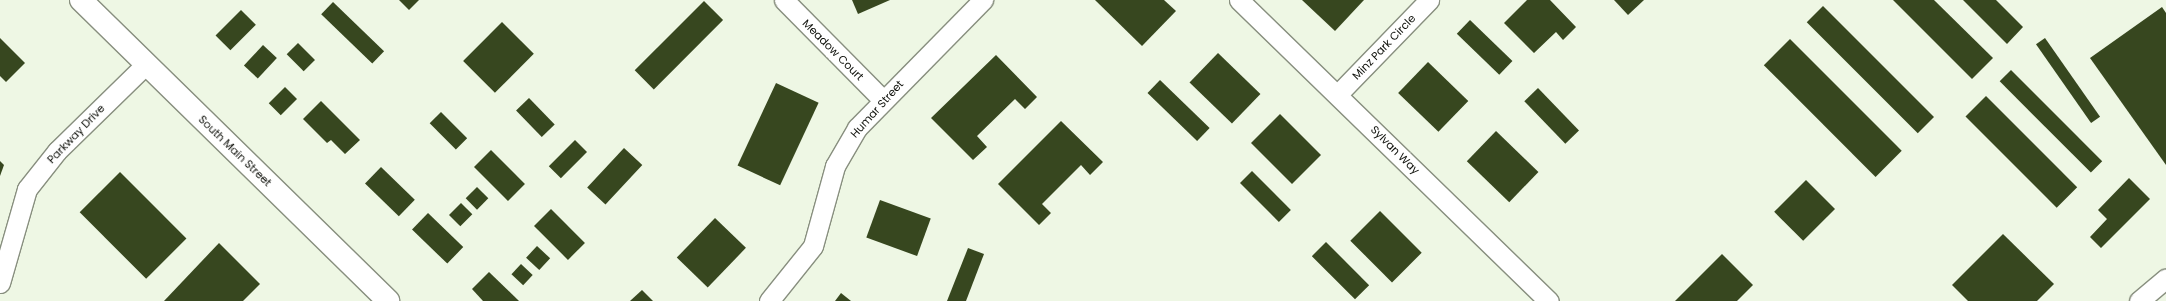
<!DOCTYPE html>
<html>
<head>
<meta charset="utf-8">
<style>
	body { margin:0 }
	#map { position:relative; width:2166px; height:301px; overflow:hidden; background:#eef7e4; font-family:Poppins,sans-serif }
	div>[style] { position:absolute }
	.building>* { inset:0; background:#37471f; transform-origin:0 0 }
	.roads { filter:drop-shadow(1px 0 #888f7f) drop-shadow(-1px 0 #888f7f) drop-shadow(0 1px #888f7f) drop-shadow(0 -1px #888f7f) }
	.minor>* { height:19px; margin:-9.5px; padding:0 9.5px; transform-origin:9.5px; border-radius:9.5px; background:#fff }
	.secondary>* { height:22px; margin:-11px; padding:0 11px; transform-origin:11px; border-radius:11px; background:#fff }
	span { translate:-50% -50%; white-space:nowrap; text-align:center; line-height:1.15; -webkit-text-stroke:4px #fff; paint-order:stroke }
	.street-label { font-size:11px; color:#0f110b }
</style>
</head>
<body>
<div id="map">
	<div class="building">
		<div style="clip-path:polygon(399px 0,419px 0,409px 10px)"></div>
		<div style="clip-path:polygon(852px 0,890px 0,858px 14px)"></div>
		<div style="clip-path:polygon(1095px 0,1164px 0,1176px 11px,1142px 46px)"></div>
		<div style="clip-path:polygon(1302px 0,1364px 0,1335px 31px)"></div>
		<div style="clip-path:polygon(1527px 0,1550px 0,1576px 27px,1563px 40px,1556px 32px,1534px 53px,1504px 23px)"></div>
		<div style="clip-path:polygon(1614px 0,1644px 0,1628px 15px)"></div>
		<div style="clip-path:polygon(1893px 0,1934px 0,1993px 58px,1972px 79px)"></div>
		<div style="clip-path:polygon(1963px 0,1996px 0,2023px 27px,2007px 44px)"></div>
		<div style="left:704px;top:1px;width:27px;height:98px;rotate:45deg"></div>
		<div style="left:333px;top:2px;width:71px;height:17px;rotate:44deg"></div>
		<div style="left:1823px;top:6px;width:157px;height:23px;rotate:45deg"></div>
		<div style="clip-path:polygon(2162px 7px,2166px 13px,2166px 165px,2090px 58px)"></div>
		<div style="left:241px;top:10px;width:21px;height:36px;rotate:45deg"></div>
		<div style="left:1470px;top:20px;width:59px;height:19px;rotate:44deg"></div>
		<div style="left:502px;top:22px;width:45px;height:55px;rotate:45deg"></div>
		<div style="clip-path:polygon(0 38px,25px 63px,6px 82px,0 76px)"></div>
		<div style="left:2045px;top:38px;width:96px;height:11px;rotate:55deg"></div>
		<div style="left:1790px;top:39px;width:158px;height:37px;rotate:45deg"></div>
		<div style="left:298px;top:43px;width:24px;height:16px;rotate:45deg"></div>
		<div style="left:263px;top:45px;width:19px;height:28px;rotate:43deg"></div>
		<div style="left:1218px;top:53px;width:59px;height:41px;rotate:44deg"></div>
		<div style="clip-path:polygon(996px 55px,1037px 97px,1025px 109px,1015px 99px,977px 136px,987px 147px,973px 160px,931px 118px)"></div>
		<div style="left:1428px;top:62px;width:56px;height:43px;rotate:44deg"></div>
		<div style="left:2011px;top:70px;width:129px;height:16px;rotate:45deg"></div>
		<div style="left:1160px;top:80px;width:69px;height:18px;rotate:44deg"></div>
		<div style="left:776px;top:83px;width:47px;height:91px;rotate:25deg"></div>
		<div style="left:285px;top:87px;width:17px;height:23px;rotate:45deg"></div>
		<div style="left:1538px;top:88px;width:59px;height:19px;rotate:46deg"></div>
		<div style="left:1986px;top:96px;width:129px;height:29px;rotate:45deg"></div>
		<div style="left:529px;top:98px;width:37px;height:18px;rotate:46deg"></div>
		<div style="clip-path:polygon(321px 101px,360px 140px,345px 154px,331px 140px,327px 143px,303px 119px)"></div>
		<div style="left:441px;top:112px;width:37px;height:16px;rotate:45deg"></div>
		<div style="left:1280px;top:114px;width:58px;height:41px;rotate:45deg"></div>
		<div style="clip-path:polygon(1061px 121px,1103px 162px,1090px 175px,1081px 165px,1042px 204px,1051px 213px,1039px 225px,998px 184px)"></div>
		<div style="left:1496px;top:131px;width:59px;height:42px;rotate:44deg"></div>
		<div style="left:575px;top:140px;width:17px;height:37px;rotate:45deg"></div>
		<div style="left:624px;top:148px;width:25px;height:54px;rotate:43deg"></div>
		<div style="left:491px;top:150px;width:48px;height:24px;rotate:45deg"></div>
		<div style="clip-path:polygon(0 161px,4px 165px,0 176px)"></div>
		<div style="left:381px;top:167px;width:47px;height:23px;rotate:44deg"></div>
		<div style="left:1252px;top:171px;width:55px;height:17px;rotate:45deg"></div>
		<div style="left:120px;top:172px;width:94px;height:57px;rotate:45deg"></div>
		<div style="clip-path:polygon(2129px 178px,2150px 199px,2101px 248px,2090px 237px,2107px 219px,2098px 210px)"></div>
		<div style="left:1806px;top:180px;width:41px;height:45px;rotate:45deg"></div>
		<div style="left:477px;top:187px;width:16px;height:16px;rotate:45deg"></div>
		<div style="left:880px;top:200px;width:54px;height:40px;rotate:20deg"></div>
		<div style="left:461px;top:203px;width:16px;height:17px;rotate:45deg"></div>
		<div style="left:551px;top:209px;width:48px;height:24px;rotate:45deg"></div>
		<div style="left:1380px;top:211px;width:59px;height:42px;rotate:45deg"></div>
		<div style="left:428px;top:213px;width:49px;height:23px;rotate:44deg"></div>
		<div style="left:715px;top:218px;width:43px;height:55px;rotate:44deg"></div>
		<div style="clip-path:polygon(2003px 234px,2054px 284px,2037px 301px,1968px 301px,1952px 285px)"></div>
		<div style="left:1326px;top:242px;width:61px;height:20px;rotate:45deg"></div>
		<div style="clip-path:polygon(219px 243px,260px 284px,243px 301px,164px 301px)"></div>
		<div style="left:537px;top:246px;width:18px;height:16px;rotate:43deg"></div>
		<div style="clip-path:polygon(968px 248px,984px 254px,966px 301px,947px 301px)"></div>
		<div style="clip-path:polygon(1722px 254px,1753px 285px,1737px 301px,1675px 301px)"></div>
		<div style="left:521px;top:264px;width:16px;height:14px;rotate:43deg"></div>
		<div style="clip-path:polygon(489px 272px,519px 301px,483px 301px,472px 289px)"></div>
		<div style="clip-path:polygon(642px 290px,653px 301px,630px 301px)"></div>
		<div style="clip-path:polygon(841px 293px,851px 301px,835px 301px)"></div>
	</div>
	<div class="roads">
		<div class="minor">
			<div style="left:784px;top:0;width:141px;rotate:45.3deg"></div>
			<div style="left:1239px;top:0;width:432px;rotate:44.2deg"></div>
			<div style="left:1338px;top:94px;width:131px;rotate:-45.9deg"></div>
			<div style="left:0;top:283px;width:98px;rotate:-74deg"></div>
			<div style="left:27px;top:189px;width:48px;rotate:-51.7deg"></div>
			<div style="left:57px;top:151px;width:124px;rotate:-44.3deg"></div>
			<div style="left:769px;top:301px;width:70px;rotate:-51.3deg"></div>
			<div style="left:813px;top:246px;width:83px;rotate:-74.6deg"></div>
			<div style="left:835px;top:166px;width:44px;rotate:-59.9deg"></div>
			<div style="left:857px;top:128px;width:180px;rotate:-45.5deg"></div>
			<div style="left:2139px;top:301px;width:35px;rotate:-40deg"></div>
		</div>
		<div class="secondary">
			<div style="left:81px;top:0;width:430px;rotate:44.4deg"></div>
		</div>
	</div>
	<div class="street-label">
		<span style="left:1384px;top:47px;rotate:-46deg">Minz Park Circle</span>
		<span style="left:833px;top:50px;rotate:45deg">Meadow Court</span>
		<span style="left:877px;top:109px;rotate:-48deg">Humar Street</span>
		<span style="left:76px;top:134px;rotate:-46deg">Parkway Drive</span>
		<span style="left:1395px;top:150px;rotate:45deg">Sylvan Way</span>
		<span style="left:235px;top:151px;rotate:44deg">South Main Street</span>
	</div>
</div>
</body>
</html>
